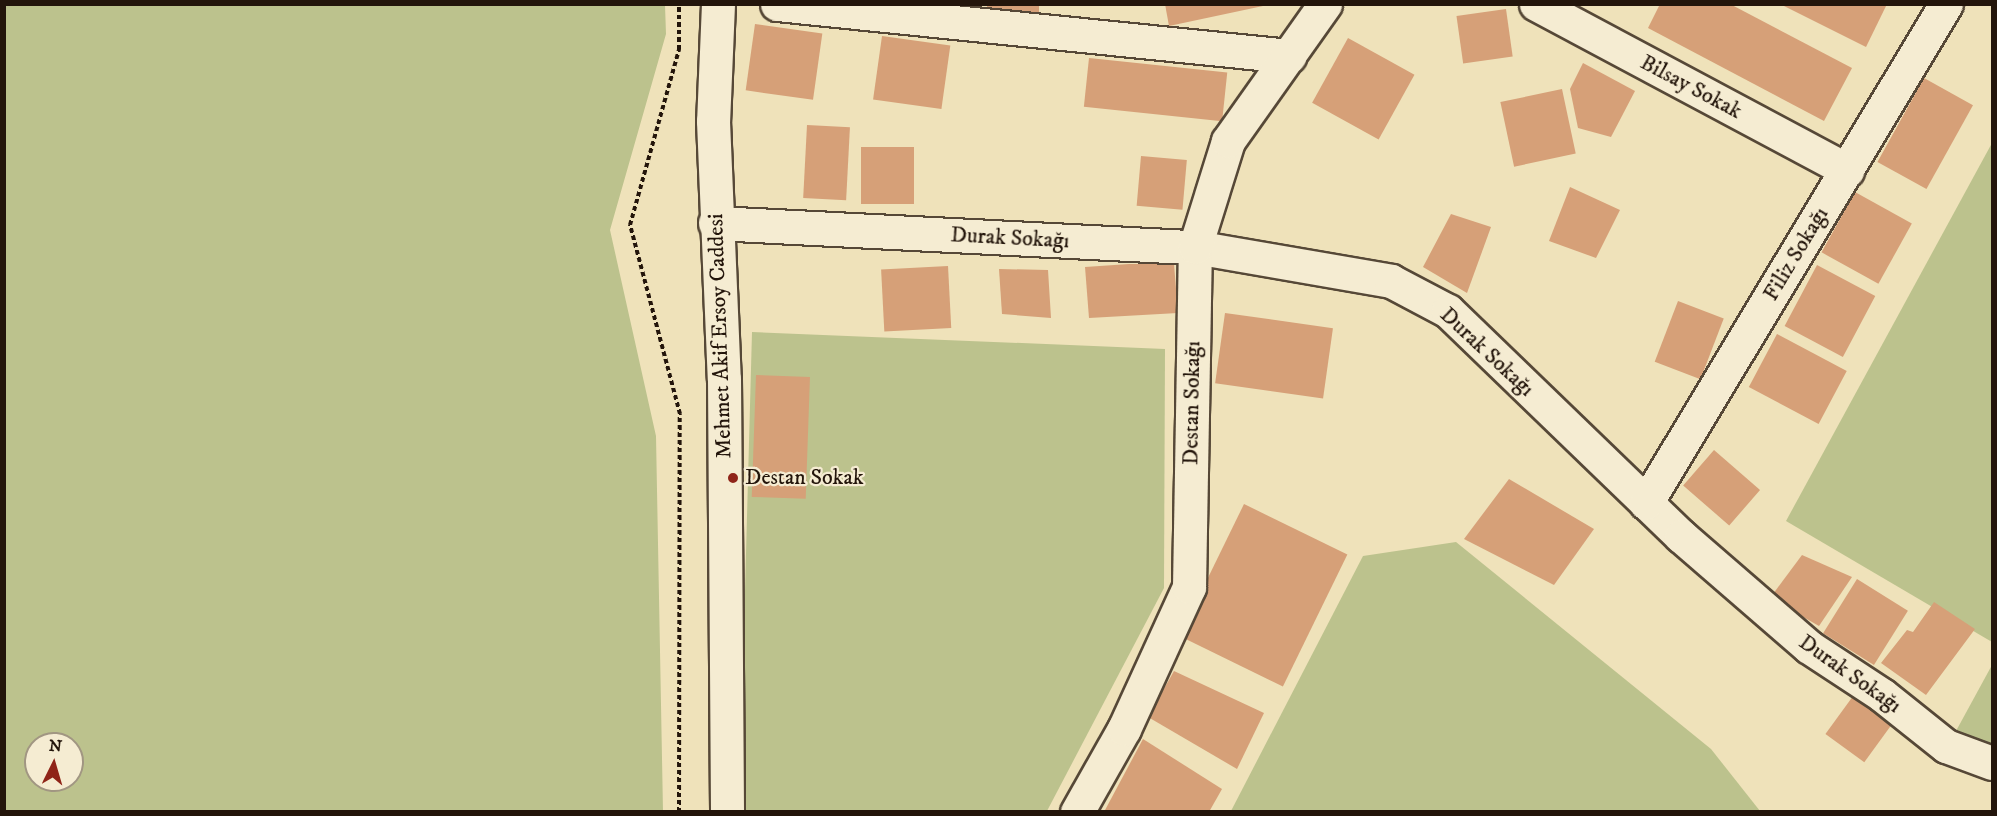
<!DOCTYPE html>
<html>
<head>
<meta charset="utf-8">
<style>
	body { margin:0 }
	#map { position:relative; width:1997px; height:816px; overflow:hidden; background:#efe2ba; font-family:"IM FELL DW Pica",serif }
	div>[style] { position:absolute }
	.green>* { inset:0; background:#bcc28d }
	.building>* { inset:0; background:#d6a078; transform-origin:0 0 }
	.path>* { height:4px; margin-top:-2px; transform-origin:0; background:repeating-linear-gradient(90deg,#23150b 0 4.5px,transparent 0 7.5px) }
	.roads { filter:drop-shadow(2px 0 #564837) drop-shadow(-2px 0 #564837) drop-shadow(0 2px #564837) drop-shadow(0 -2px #564837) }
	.minor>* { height:33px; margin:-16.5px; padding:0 16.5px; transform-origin:16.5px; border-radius:16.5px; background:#f5ecd2 }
	.dots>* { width:16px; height:16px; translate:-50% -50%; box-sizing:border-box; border:3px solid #f5ecd2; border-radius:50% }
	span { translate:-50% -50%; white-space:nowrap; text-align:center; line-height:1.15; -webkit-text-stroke:4.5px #f5ecd2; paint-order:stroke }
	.street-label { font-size:22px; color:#23150b }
	.poi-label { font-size:22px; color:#23150b }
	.left { translate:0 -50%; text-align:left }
	.frame { position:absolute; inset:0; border:6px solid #23150b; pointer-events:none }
	.north { position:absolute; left:24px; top:732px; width:60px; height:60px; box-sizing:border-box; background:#f5ecd2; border:2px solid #a19682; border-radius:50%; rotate:5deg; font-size:16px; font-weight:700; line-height:24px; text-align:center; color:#23150b }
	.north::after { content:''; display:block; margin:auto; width:21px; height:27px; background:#8f2418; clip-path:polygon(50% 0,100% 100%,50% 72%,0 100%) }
</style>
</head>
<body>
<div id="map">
	<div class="green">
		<div style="clip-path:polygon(evenodd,5px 4px,665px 5px,666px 34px,610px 230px,656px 436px,663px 811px,5px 811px,5px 4px,36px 744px,72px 744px,72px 780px,36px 780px,36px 744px)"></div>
		<div style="clip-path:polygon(1992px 143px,1992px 642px,1786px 521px)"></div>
		<div style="clip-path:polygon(752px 332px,1165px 349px,1164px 588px,1047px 811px,739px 812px)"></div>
		<div style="clip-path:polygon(1456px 542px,1711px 749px,1760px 811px,1231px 811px,1363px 556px)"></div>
		<div style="clip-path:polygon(1992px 665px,1992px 745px,1956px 731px)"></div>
	</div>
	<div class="building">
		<div style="clip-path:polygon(987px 4px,1039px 4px,1039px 13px,987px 8px)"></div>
		<div style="clip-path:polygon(1165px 4px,1263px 4px,1263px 6px,1169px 26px)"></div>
		<div style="clip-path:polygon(1660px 4px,1730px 4px,1852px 68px,1824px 121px,1648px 28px)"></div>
		<div style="clip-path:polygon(1780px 4px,1887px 4px,1866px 47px)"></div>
		<div style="left:1506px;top:9px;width:48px;height:50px;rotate:82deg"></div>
		<div style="left:755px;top:24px;width:68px;height:67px;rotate:8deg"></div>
		<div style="left:882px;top:36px;width:69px;height:64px;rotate:8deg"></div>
		<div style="left:1348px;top:38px;width:76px;height:74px;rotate:29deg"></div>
		<div style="left:1089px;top:58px;width:139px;height:49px;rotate:6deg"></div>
		<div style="clip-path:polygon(1583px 63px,1635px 91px,1611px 137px,1578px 128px,1570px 89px)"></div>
		<div style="left:1924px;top:78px;width:56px;height:96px;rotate:29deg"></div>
		<div style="left:1562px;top:89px;width:66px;height:63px;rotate:78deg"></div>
		<div style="left:807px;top:125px;width:43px;height:73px;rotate:3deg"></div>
		<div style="left:861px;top:147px;width:53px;height:57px"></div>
		<div style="left:1141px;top:156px;width:46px;height:50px;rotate:5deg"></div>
		<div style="clip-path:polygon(1570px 187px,1620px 210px,1596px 258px,1549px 241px)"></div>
		<div style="left:1855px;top:192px;width:65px;height:69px;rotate:29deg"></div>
		<div style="clip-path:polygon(1451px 214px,1491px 227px,1467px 293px,1423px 267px)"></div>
		<div style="clip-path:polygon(1129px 264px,1174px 264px,1178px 313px,1089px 318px,1085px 267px)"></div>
		<div style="left:1817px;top:265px;width:66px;height:69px;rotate:28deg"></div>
		<div style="left:948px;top:266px;width:62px;height:67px;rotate:87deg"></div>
		<div style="clip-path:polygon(999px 269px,1048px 270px,1051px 318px,1002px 314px)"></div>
		<div style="left:1678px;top:301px;width:49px;height:65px;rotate:21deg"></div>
		<div style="left:1225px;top:313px;width:109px;height:71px;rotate:8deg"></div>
		<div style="left:1777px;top:334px;width:79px;height:60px;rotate:28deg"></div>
		<div style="left:756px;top:375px;width:54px;height:122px;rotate:2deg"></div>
		<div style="left:1714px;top:450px;width:61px;height:47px;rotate:41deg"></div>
		<div style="clip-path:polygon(1509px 479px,1594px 529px,1554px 585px,1464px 539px)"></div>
		<div style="left:1244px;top:504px;width:115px;height:147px;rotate:26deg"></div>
		<div style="clip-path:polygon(1802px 555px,1852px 577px,1819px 626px,1770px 598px)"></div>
		<div style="left:1857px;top:579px;width:60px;height:64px;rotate:32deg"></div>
		<div style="clip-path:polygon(1934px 602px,1975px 629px,1926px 695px,1881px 663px,1907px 630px,1913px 632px)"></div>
		<div style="clip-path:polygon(1174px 671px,1264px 713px,1237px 769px,1148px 717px)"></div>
		<div style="left:1856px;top:692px;width:48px;height:52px;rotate:36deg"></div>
		<div style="clip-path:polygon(1143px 739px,1222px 789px,1209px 812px,1104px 812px)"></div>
	</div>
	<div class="path">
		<div style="left:679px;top:812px;width:398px;rotate:-89.9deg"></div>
		<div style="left:680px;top:414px;width:196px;rotate:-104.8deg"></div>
		<div style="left:630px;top:225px;width:183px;rotate:-74.4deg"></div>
		<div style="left:679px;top:49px;width:45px;rotate:-90deg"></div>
	</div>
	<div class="roads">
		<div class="minor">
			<div style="left:718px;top:4px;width:117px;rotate:92.4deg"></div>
			<div style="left:713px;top:121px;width:258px;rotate:87.6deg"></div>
			<div style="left:724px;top:379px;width:433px;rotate:89.6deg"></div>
			<div style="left:777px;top:4px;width:515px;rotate:5.8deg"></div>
			<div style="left:1536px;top:4px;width:353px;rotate:28.1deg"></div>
			<div style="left:715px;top:223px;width:481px;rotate:2.9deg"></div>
			<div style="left:1195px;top:247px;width:199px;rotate:9.8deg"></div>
			<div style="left:1391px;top:281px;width:64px;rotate:27.8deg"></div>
			<div style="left:1448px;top:311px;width:324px;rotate:44deg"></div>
			<div style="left:1681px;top:536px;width:169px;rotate:40.9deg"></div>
			<div style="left:1809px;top:647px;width:87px;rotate:33.3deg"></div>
			<div style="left:1882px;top:695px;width:82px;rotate:38.6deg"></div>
			<div style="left:1946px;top:746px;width:49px;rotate:20.3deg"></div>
			<div style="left:1646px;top:503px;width:582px;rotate:-58.99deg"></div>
			<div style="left:1077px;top:812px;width:95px;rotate:-60.5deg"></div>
			<div style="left:1124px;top:729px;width:156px;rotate:-65.4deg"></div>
			<div style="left:1189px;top:587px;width:340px;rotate:-89deg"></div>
			<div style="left:1195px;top:247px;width:111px;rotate:-72.7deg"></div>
			<div style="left:1228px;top:141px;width:168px;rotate:-54.7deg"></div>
		</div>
	</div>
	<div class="dots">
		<div style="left:733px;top:478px;background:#8f2418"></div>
	</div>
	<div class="street-label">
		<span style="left:1691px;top:87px;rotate:28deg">Bilsay Sokak</span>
		<span style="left:1010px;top:238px;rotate:3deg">Durak Sokağı</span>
		<span style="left:1796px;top:254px;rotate:-59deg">Filiz Sokağı</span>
		<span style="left:720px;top:336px;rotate:-92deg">Mehmet Akif Ersoy Caddesi</span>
		<span style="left:1487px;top:352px;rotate:43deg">Durak Sokağı</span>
		<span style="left:1192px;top:403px;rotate:-89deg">Destan Sokağı</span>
		<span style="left:1850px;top:674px;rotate:35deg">Durak Sokağı</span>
	</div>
	<div class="poi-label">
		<span class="left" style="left:745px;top:478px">Destan Sokak</span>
	</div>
	<div class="frame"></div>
	<div class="north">N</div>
</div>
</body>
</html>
